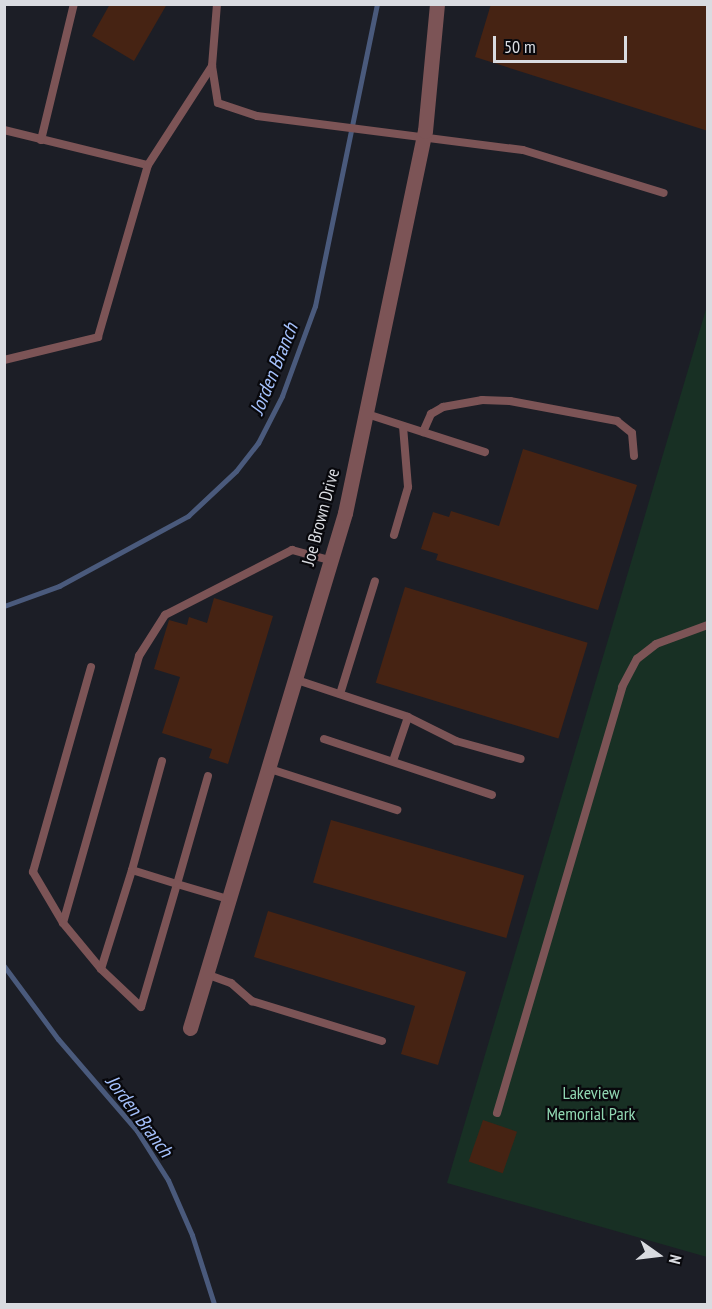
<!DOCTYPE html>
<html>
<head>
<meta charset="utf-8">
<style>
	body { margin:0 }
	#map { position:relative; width:712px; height:1309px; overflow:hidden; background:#1c1e26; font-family:"PT Sans Narrow",sans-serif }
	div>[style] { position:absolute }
	.green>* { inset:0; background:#183024 }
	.stream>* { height:5px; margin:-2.5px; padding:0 2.5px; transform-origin:2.5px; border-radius:2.5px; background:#4a5a7c }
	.building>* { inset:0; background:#462313; transform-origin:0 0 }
	.service>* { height:8px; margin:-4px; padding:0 4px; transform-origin:4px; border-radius:4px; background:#7c5456 }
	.minor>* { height:15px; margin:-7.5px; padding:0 7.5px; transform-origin:7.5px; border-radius:7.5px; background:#7c5456 }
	span { translate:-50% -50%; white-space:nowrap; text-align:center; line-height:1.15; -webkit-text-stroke:4.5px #08080c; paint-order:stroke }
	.street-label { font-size:18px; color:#d9dbe0 }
	.park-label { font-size:18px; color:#90d7b2 }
	.water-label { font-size:20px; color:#a5c1fc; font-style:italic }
	.frame { position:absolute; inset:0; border:6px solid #d9dbe0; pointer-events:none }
	.north { position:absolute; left:628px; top:1225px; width:60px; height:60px; -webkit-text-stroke:4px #08080c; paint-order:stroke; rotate:104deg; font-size:16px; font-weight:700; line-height:24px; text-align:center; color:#d9dbe0 }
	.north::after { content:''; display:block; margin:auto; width:21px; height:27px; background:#d9dbe0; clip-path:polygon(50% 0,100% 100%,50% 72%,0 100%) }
	.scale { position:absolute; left:493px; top:36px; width:134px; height:27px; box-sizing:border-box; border:3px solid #d9dbe0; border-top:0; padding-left:8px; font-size:18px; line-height:21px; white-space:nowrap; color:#d9dbe0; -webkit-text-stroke:4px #08080c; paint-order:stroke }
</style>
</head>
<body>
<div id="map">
	<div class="green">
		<div style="clip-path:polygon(707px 306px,707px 1257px,447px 1183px)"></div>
	</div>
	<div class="stream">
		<div style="left:4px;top:606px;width:59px;rotate:-20deg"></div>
		<div style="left:59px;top:586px;width:147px;rotate:-28.5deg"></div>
		<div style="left:188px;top:516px;width:66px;rotate:-43.2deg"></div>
		<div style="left:236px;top:471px;width:36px;rotate:-52deg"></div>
		<div style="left:258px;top:443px;width:53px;rotate:-62.9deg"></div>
		<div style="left:282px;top:396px;width:96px;rotate:-69.9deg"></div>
		<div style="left:315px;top:306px;width:308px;rotate:-78.4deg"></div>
		<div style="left:4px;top:966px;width:91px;rotate:53.5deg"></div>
		<div style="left:58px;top:1039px;width:121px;rotate:49.3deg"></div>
		<div style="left:137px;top:1131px;width:58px;rotate:57.7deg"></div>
		<div style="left:168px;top:1180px;width:60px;rotate:66.4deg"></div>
		<div style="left:192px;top:1235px;width:72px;rotate:72.3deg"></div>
	</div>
	<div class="building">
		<div style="clip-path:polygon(110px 4px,167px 4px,134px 61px,92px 36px)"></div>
		<div style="clip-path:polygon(491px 4px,708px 4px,708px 131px,475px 57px)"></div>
		<div style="clip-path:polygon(523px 449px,637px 485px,598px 610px,436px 560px,438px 554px,421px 549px,433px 512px,449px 517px,451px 511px,499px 526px)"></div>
		<div style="left:405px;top:587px;width:191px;height:100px;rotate:17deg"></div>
		<div style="clip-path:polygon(214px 598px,273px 616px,228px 764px,209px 758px,212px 749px,162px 733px,180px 677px,154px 669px,169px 620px,187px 625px,189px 617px,207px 623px)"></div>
		<div style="left:331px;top:820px;width:201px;height:65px;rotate:16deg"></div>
		<div style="clip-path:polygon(268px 911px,466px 972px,438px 1065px,401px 1054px,415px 1006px,254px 957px)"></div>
		<div style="left:483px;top:1120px;width:36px;height:44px;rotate:19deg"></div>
	</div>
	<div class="service">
		<div style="left:217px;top:4px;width:62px;rotate:94.6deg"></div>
		<div style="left:212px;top:66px;width:37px;rotate:81deg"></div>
		<div style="left:218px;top:103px;width:41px;rotate:18.4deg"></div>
		<div style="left:257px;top:116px;width:268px;rotate:7.3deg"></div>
		<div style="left:523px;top:150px;width:147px;rotate:17deg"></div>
		<div style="left:4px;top:130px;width:148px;rotate:13.7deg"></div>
		<div style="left:148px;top:165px;width:118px;rotate:-57.1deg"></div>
		<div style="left:41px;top:140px;width:140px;rotate:-76.4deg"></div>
		<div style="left:4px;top:360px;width:97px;rotate:-13.7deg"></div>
		<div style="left:98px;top:337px;width:179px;rotate:-73.8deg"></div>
		<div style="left:367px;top:414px;width:124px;rotate:17.9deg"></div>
		<div style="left:423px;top:432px;width:20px;rotate:-66deg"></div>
		<div style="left:431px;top:414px;width:14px;rotate:-30deg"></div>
		<div style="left:443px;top:407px;width:40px;rotate:-10deg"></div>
		<div style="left:482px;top:400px;width:28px;rotate:2deg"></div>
		<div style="left:510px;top:401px;width:109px;rotate:10.6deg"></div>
		<div style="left:617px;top:421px;width:19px;rotate:39deg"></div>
		<div style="left:632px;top:433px;width:23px;rotate:85deg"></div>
		<div style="left:394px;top:535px;width:50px;rotate:-73.7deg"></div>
		<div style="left:408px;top:487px;width:61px;rotate:-94.7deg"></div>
		<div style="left:91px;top:667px;width:213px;rotate:105.8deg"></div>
		<div style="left:33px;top:872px;width:59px;rotate:59.5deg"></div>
		<div style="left:63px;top:923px;width:278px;rotate:-74.1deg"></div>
		<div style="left:139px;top:656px;width:49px;rotate:-57.6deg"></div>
		<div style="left:165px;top:615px;width:143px;rotate:-27.1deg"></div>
		<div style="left:292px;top:550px;width:39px;rotate:15deg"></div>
		<div style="left:294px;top:679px;width:120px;rotate:18.4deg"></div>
		<div style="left:408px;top:717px;width:54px;rotate:26.6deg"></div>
		<div style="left:456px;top:741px;width:67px;rotate:15.5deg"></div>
		<div style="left:340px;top:694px;width:118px;rotate:-72.8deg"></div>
		<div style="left:324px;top:739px;width:177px;rotate:18.4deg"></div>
		<div style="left:393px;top:761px;width:46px;rotate:-71.2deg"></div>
		<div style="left:267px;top:768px;width:137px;rotate:17.9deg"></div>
		<div style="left:208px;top:776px;width:112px;rotate:106deg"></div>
		<div style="left:177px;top:884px;width:128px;rotate:106.3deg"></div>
		<div style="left:141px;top:1007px;width:55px;rotate:-136.5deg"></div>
		<div style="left:101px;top:969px;width:104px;rotate:-72.6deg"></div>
		<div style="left:132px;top:870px;width:47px;rotate:17.3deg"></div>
		<div style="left:177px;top:884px;width:53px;rotate:16.4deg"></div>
		<div style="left:132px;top:870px;width:113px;rotate:-74.6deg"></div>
		<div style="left:63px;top:923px;width:60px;rotate:50.4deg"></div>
		<div style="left:206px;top:974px;width:27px;rotate:20deg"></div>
		<div style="left:231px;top:983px;width:28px;rotate:41deg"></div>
		<div style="left:252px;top:1001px;width:136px;rotate:17.1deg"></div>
		<div style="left:497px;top:1113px;width:444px;rotate:-73.6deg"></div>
		<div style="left:622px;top:687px;width:32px;rotate:-62deg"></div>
		<div style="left:637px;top:659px;width:24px;rotate:-38deg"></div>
		<div style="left:656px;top:644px;width:55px;rotate:-20.1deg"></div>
	</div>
	<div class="minor">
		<div style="left:190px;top:1028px;width:538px;rotate:-73.25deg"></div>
		<div style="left:345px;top:513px;width:390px;rotate:-78.2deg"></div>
		<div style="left:425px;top:131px;width:128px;rotate:-84.6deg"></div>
	</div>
	<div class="street-label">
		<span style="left:321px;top:517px;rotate:-75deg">Joe Brown Drive</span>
	</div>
	<div class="park-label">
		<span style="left:591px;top:1104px">Lakeview<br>Memorial Park</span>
	</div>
	<div class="water-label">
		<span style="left:274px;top:369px;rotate:-68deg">Jorden Branch</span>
		<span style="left:139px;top:1116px;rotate:53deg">Jorden Branch</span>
	</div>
	<div class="frame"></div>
	<div class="north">N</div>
	<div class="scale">50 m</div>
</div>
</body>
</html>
